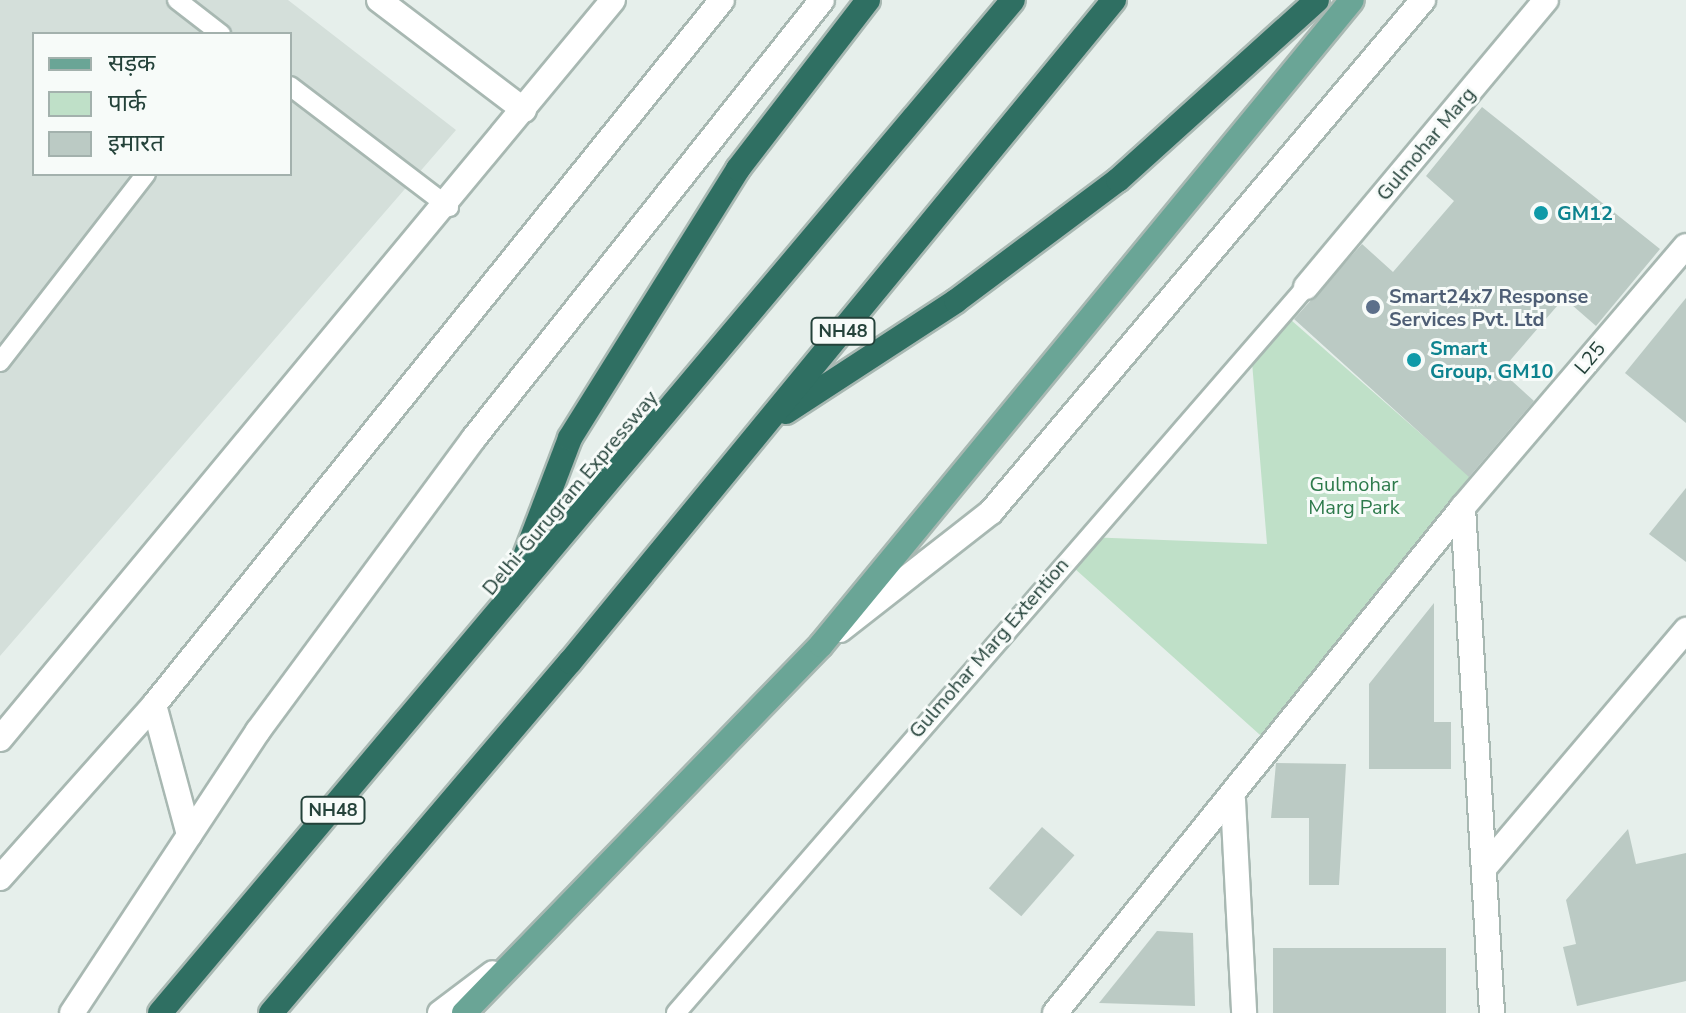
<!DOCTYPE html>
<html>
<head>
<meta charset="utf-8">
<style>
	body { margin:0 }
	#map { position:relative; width:1686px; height:1013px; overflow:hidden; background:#e6efeb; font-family:"Nunito Sans","Noto Sans Devanagari",sans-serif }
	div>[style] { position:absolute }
	.built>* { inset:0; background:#d4dfda }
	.green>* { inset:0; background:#bfe0c8 }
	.building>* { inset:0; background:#bbcac4; transform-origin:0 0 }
	.roads { filter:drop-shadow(2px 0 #a8b8b2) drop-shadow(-2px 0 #a8b8b2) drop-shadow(0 2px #a8b8b2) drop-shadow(0 -2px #a8b8b2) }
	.lane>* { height:18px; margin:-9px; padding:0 9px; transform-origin:9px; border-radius:9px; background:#fff }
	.street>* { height:24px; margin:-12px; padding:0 12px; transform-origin:12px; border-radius:12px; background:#fff }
	.secondary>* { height:24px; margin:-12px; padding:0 12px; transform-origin:12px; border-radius:12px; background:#fff }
	.primary>* { height:24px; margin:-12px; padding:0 12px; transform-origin:12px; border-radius:12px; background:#6aa596 }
	.highway>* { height:24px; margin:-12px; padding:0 12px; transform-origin:12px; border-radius:12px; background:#2f6f62 }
	.dots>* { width:22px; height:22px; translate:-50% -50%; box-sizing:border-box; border:4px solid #f7fbf9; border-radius:50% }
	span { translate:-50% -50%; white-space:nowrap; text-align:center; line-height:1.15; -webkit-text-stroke:6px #f7fbf9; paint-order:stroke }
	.shield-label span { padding:2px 6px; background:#f7fbf9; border:2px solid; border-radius:6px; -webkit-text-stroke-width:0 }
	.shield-label { font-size:18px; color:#24423a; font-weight:700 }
	.street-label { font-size:20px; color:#24423a }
	.culture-label { font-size:20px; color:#0d838f; font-weight:700 }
	.left { translate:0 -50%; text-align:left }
	.service-label { font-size:20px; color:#4e5e75; font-weight:700 }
	.park-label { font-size:20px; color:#2d7a4b }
	.legend { position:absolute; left:32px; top:32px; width:260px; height:144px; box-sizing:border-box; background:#f7fbf9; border:2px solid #a3b1ad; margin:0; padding:10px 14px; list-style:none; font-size:24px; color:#24423a }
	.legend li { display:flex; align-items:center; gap:16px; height:40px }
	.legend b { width:40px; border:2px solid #a3b1ad }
</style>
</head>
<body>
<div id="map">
	<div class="built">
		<div style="clip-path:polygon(evenodd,0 0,288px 0,456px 130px,0 656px,0 0,34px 34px,290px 34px,290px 174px,34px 174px,34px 34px)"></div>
	</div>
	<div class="green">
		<div style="clip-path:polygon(1283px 313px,1476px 482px,1269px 743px,1074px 568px,1086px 537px,1267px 544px,1251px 350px)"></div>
	</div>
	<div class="building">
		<div style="clip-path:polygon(1482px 107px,1660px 249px,1596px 326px,1564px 298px,1501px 371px,1534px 401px,1469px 477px,1294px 319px,1362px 244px,1393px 272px,1454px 201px,1426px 176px)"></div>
		<div style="clip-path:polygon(1686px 298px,1686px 423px,1625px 373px)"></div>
		<div style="clip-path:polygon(1686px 488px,1686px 562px,1649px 534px)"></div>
		<div style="clip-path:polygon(1434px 603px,1434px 722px,1451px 722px,1451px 769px,1369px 769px,1369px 684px)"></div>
		<div style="clip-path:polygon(1276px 763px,1346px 764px,1339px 885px,1309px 885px,1309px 818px,1271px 818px)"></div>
		<div style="left:1042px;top:827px;width:43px;height:81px;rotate:41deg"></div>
		<div style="clip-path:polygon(1628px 829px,1636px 864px,1686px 853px,1686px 981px,1577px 1006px,1563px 947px,1576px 944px,1566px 900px)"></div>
		<div style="clip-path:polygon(1157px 931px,1193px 933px,1195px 1006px,1099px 1003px)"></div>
		<div style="left:1273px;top:948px;width:173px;height:65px"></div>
	</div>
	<div class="roads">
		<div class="lane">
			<div style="left:177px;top:0;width:56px;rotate:37.7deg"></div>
			<div style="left:290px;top:86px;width:200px;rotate:37.3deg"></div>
			<div style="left:0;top:362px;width:238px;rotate:-52.2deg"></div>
			<div style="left:676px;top:1013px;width:961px;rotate:-49.05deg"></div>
		</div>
		<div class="street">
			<div style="left:379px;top:0;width:182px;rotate:37.2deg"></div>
			<div style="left:1306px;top:287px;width:374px;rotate:-50.1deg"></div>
			<div style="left:1463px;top:507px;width:507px;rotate:86.72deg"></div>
			<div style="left:0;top:739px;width:960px;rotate:-50.32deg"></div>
			<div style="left:1233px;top:800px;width:213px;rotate:87deg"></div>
			<div style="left:1485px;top:867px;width:311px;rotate:-49.7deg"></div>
			<div style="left:1055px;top:1013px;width:650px;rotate:-51.12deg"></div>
			<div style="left:1463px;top:507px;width:343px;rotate:-49.5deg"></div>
		</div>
		<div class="secondary">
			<div style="left:840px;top:630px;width:192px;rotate:-38deg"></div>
			<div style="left:991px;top:512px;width:670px;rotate:-49.84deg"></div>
			<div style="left:154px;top:705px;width:135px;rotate:74.9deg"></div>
			<div style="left:0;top:878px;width:232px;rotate:-48.3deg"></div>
			<div style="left:154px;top:705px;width:905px;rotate:-51.14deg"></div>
			<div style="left:72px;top:1013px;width:338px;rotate:-56.6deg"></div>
			<div style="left:258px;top:731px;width:364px;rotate:-53.6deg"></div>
			<div style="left:474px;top:438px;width:559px;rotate:-51.53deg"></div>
			<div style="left:440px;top:1013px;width:66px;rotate:-37deg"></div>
		</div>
		<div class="primary">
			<div style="left:464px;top:1013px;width:513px;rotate:-45.87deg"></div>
			<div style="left:821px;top:645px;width:835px;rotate:-50.54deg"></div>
		</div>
		<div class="highway">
			<div style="left:786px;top:412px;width:203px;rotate:-33.1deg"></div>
			<div style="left:956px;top:301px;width:202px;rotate:-36.8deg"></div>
			<div style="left:1118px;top:180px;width:268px;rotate:-42.1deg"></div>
			<div style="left:509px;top:598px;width:171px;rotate:-69.1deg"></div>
			<div style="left:570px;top:438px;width:317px;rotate:-58deg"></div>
			<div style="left:738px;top:169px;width:213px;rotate:-52.4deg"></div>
			<div style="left:160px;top:1013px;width:1324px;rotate:-49.9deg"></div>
			<div style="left:271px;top:1013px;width:461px;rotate:-49.6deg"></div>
			<div style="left:570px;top:662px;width:857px;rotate:-50.59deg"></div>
		</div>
	</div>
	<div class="dots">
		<div style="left:1541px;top:213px;background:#0f9aa8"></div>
		<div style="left:1373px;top:307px;background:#5c6f8a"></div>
		<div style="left:1414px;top:360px;background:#0f9aa8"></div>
	</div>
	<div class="shield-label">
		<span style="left:843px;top:331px">NH48</span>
		<span style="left:333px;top:810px">NH48</span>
	</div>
	<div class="street-label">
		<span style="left:1426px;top:144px;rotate:-50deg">Gulmohar Marg</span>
		<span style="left:1590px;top:358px;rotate:-50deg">L25</span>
		<span style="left:570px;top:493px;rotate:-50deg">Delhi-Gurugram Expressway</span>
		<span style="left:989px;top:648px;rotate:-49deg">Gulmohar Marg Extention</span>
	</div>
	<div class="culture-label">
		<span class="left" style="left:1557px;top:213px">GM12</span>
		<span class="left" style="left:1430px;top:360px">Smart<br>Group, GM10</span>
	</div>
	<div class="service-label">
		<span class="left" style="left:1389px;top:308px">Smart24x7 Response<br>Services Pvt. Ltd</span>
	</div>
	<div class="park-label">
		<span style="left:1354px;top:496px">Gulmohar<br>Marg Park</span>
	</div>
	<ul class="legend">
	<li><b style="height:10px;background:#6aa596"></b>सड़क</li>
	<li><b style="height:22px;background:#bfe0c8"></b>पार्क</li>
	<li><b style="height:22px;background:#bbcac4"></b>इमारत</li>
	</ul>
</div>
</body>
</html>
